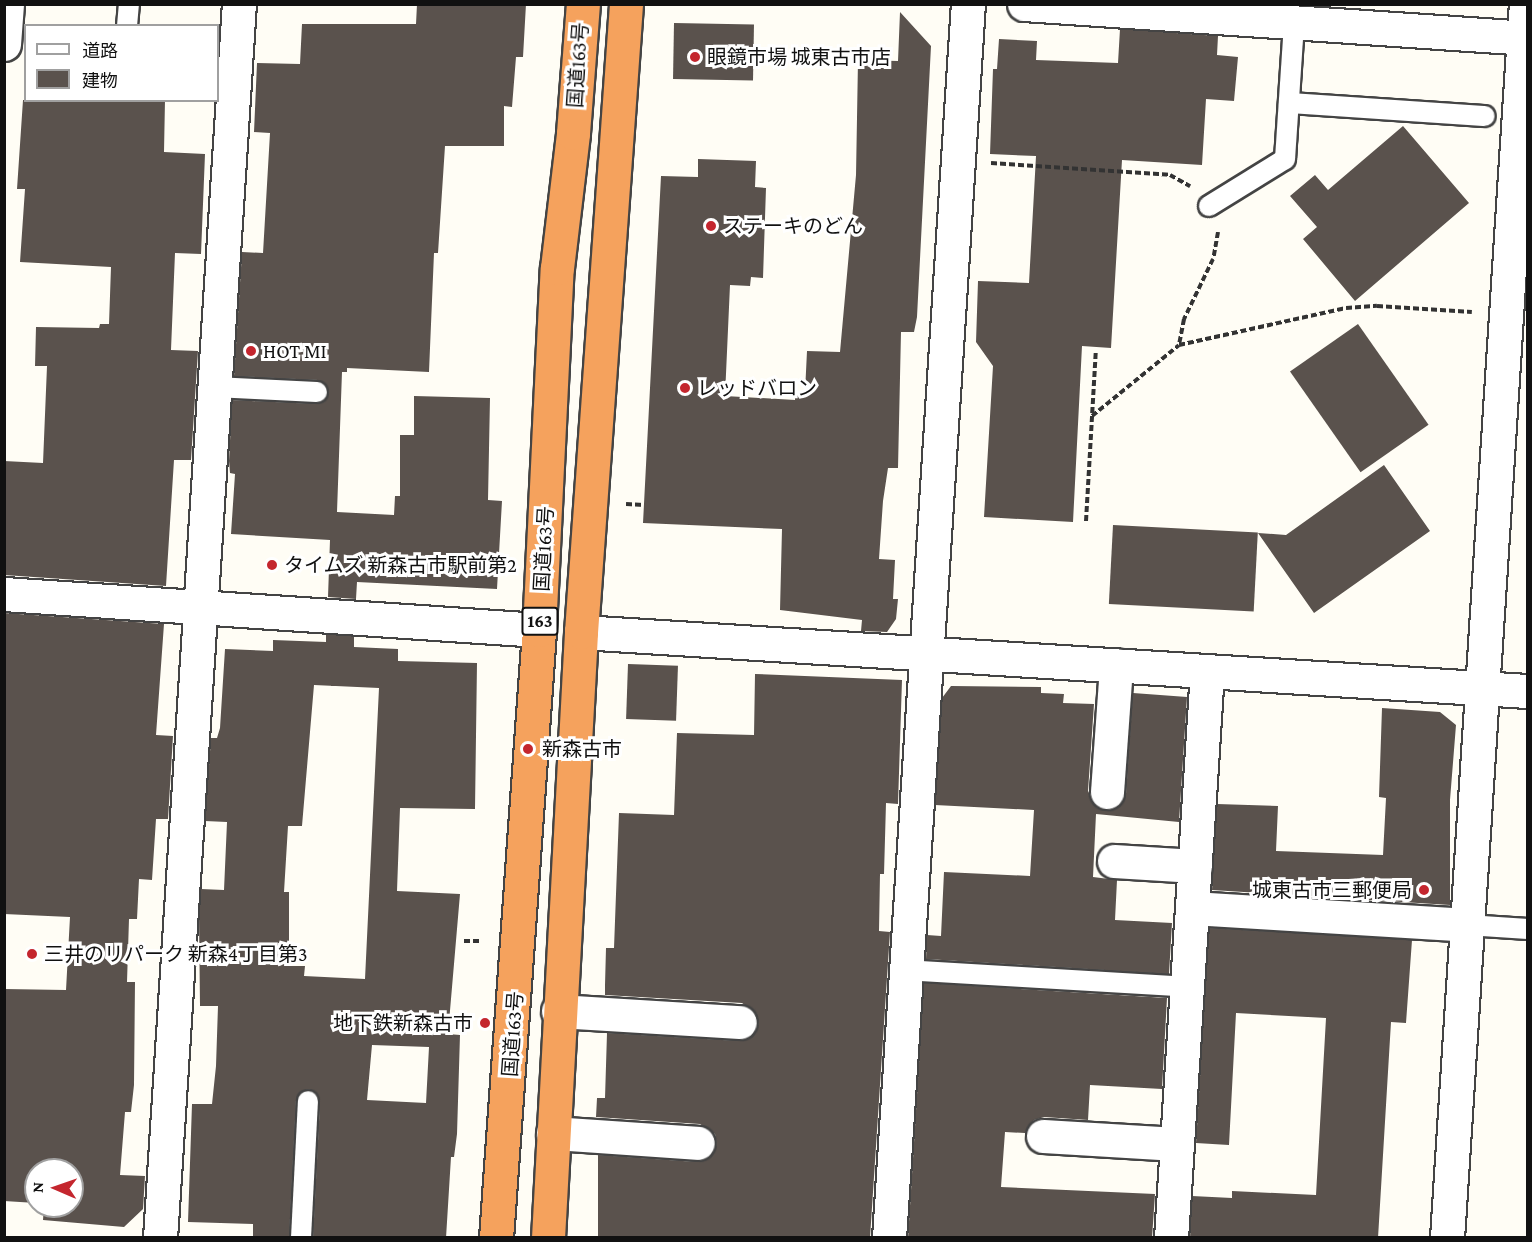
<!DOCTYPE html>
<html>
<head>
<meta charset="utf-8">
<style>
	body { margin:0 }
	#map { position:relative; width:1532px; height:1242px; overflow:hidden; background:#fffdf5; font-family:"Crimson Pro","Noto Sans JP",serif }
	div>[style] { position:absolute }
	.building>* { inset:0; background:#5a524d; transform-origin:0 0 }
	.path>* { height:4px; margin-top:-2px; transform-origin:0; background:repeating-linear-gradient(90deg,#333 0 6px,transparent 0 9px) }
	.roads { filter:drop-shadow(2px 0 #444) drop-shadow(-2px 0 #444) drop-shadow(0 2px #444) drop-shadow(0 -2px #444) }
	.lane>* { height:20px; margin:-10px; padding:0 10px; transform-origin:10px; border-radius:10px; background:#fff }
	.street>* { height:33px; margin:-16.5px; padding:0 16.5px; transform-origin:16.5px; border-radius:16.5px; background:#fff }
	.highway>* { height:33px; margin:-16.5px; padding:0 16.5px; transform-origin:16.5px; border-radius:16.5px; background:#f5a25d }
	.dots>* { width:16px; height:16px; translate:-50% -50%; box-sizing:border-box; border:3px solid #fff; border-radius:50% }
	span { translate:-50% -50%; white-space:nowrap; text-align:center; line-height:1.15; -webkit-text-stroke:6px #fff; paint-order:stroke }
	.shield-label span { padding:2px 4px; background:#fff; border:2px solid; border-radius:4px; -webkit-text-stroke-width:0 }
	.shield-label { font-size:18px; color:#111; font-weight:700 }
	.poi-label { font-size:20px; color:#111 }
	.left { translate:0 -50%; text-align:left }
	.right { translate:-100% -50%; text-align:right }
	.street-label { font-size:20px; color:#111 }
	.frame { position:absolute; inset:0; border:6px solid #111; pointer-events:none }
	.legend { position:absolute; left:24px; top:24px; width:195px; height:78px; box-sizing:border-box; background:#fff; border:2px solid #a0a0a0; margin:0; padding:8px 10px; list-style:none; font-size:18px; color:#111 }
	.legend li { display:flex; align-items:center; gap:12px; height:30px }
	.legend b { width:30px; border:2px solid #a0a0a0 }
	.north { position:absolute; left:24px; top:1158px; width:60px; height:60px; box-sizing:border-box; background:#fff; border:2px solid #a0a0a0; border-radius:50%; rotate:272deg; font-size:16px; font-weight:700; line-height:24px; text-align:center; color:#111 }
	.north::after { content:''; display:block; margin:auto; width:21px; height:27px; background:#c4262e; clip-path:polygon(50% 0,100% 100%,50% 72%,0 100%) }
</style>
</head>
<body>
<div id="map">
	<div class="building">
		<div style="clip-path:polygon(417px 4px,526px 4px,523px 57px,516px 57px,512px 107px,504px 106px,504px 146px,445px 146px,438px 253px,434px 253px,429px 372px,347px 368px,347px 372px,342px 372px,337px 512px,394px 515px,395px 496px,400px 496px,400px 435px,414px 435px,414px 396px,490px 398px,488px 500px,502px 501px,497px 589px,357px 582px,356px 599px,328px 597px,330px 540px,231px 534px,235px 474px,230px 473px,229px 461px,232px 400px,316px 404px,323px 402px,329px 393px,327px 386px,318px 380px,234px 376px,242px 252px,263px 253px,270px 133px,254px 132px,257px 63px,300px 64px,302px 24px,416px 24px)"></div>
		<div style="clip-path:polygon(900px 12px,931px 46px,917px 317px,914px 332px,901px 332px,898px 468px,888px 468px,883px 501px,879px 559px,895px 560px,893px 599px,898px 599px,896px 619px,887px 632px,861px 631px,862px 620px,780px 610px,782px 529px,643px 523px,661px 176px,698px 177px,698px 159px,756px 161px,755px 187px,766px 188px,763px 278px,751px 277px,750px 286px,730px 285px,725px 396px,795px 400px,795px 392px,805px 392px,807px 351px,840px 352px,856px 175px,858px 60px,898px 61px)"></div>
		<div style="left:674px;top:23px;width:80px;height:56px;rotate:1deg"></div>
		<div style="clip-path:polygon(1120px 29px,1218px 36px,1217px 55px,1238px 57px,1234px 101px,1206px 99px,1202px 165px,1122px 160px,1111px 348px,1082px 346px,1073px 522px,984px 517px,993px 366px,976px 342px,978px 281px,1029px 283px,1036px 156px,990px 154px,993px 69px,997px 69px,999px 39px,1037px 41px,1036px 60px,1118px 63px)"></div>
		<div style="clip-path:polygon(23px 100px,165px 100px,164px 152px,205px 154px,201px 254px,175px 253px,171px 350px,198px 351px,191px 460px,174px 460px,166px 586px,4px 575px,4px 461px,43px 463px,47px 366px,35px 366px,36px 327px,99px 328px,100px 324px,109px 324px,111px 267px,20px 262px,25px 189px,17px 189px)"></div>
		<div style="clip-path:polygon(1403px 126px,1469px 203px,1355px 301px,1303px 239px,1317px 227px,1290px 196px,1315px 175px,1328px 190px)"></div>
		<div style="left:1358px;top:324px;width:123px;height:83px;rotate:55deg"></div>
		<div style="clip-path:polygon(1384px 465px,1430px 531px,1314px 613px,1258px 533px,1286px 535px)"></div>
		<div style="left:1113px;top:525px;width:145px;height:79px;rotate:3deg"></div>
		<div style="clip-path:polygon(4px 613px,164px 624px,156px 735px,173px 736px,168px 819px,156px 819px,152px 880px,139px 879px,137px 919px,129px 919px,127px 982px,135px 982px,134px 1085px,131px 1112px,125px 1112px,120px 1175px,145px 1176px,143px 1209px,124px 1227px,43px 1220px,44px 1206px,72px 1206px,72px 1170px,36px 1170px,36px 1203px,4px 1201px,4px 989px,66px 990px,70px 917px,4px 914px)"></div>
		<div style="clip-path:polygon(evenodd,326px 634px,354px 636px,354px 647px,398px 649px,398px 661px,477px 663px,475px 809px,400px 808px,397px 891px,460px 894px,448px 1034px,460px 1035px,457px 1134px,454px 1157px,451px 1157px,446px 1238px,313px 1238px,320px 1102px,318px 1095px,309px 1089px,302px 1091px,296px 1100px,289px 1238px,253px 1238px,253px 1224px,188px 1222px,192px 1104px,212px 1104px,216px 1066px,218px 1006px,200px 1006px,199px 918px,201px 889px,224px 890px,227px 822px,205px 821px,211px 738px,217px 738px,220px 728px,225px 649px,273px 651px,273px 640px,326px 642px,326px 634px,314px 685px,379px 688px,365px 979px,304px 976px,305px 966px,289px 966px,289px 892px,284px 892px,288px 826px,302px 826px,314px 685px,326px 634px,372px 1045px,429px 1047px,426px 1103px,367px 1100px,372px 1045px)"></div>
		<div style="left:628px;top:664px;width:50px;height:55px;rotate:2deg"></div>
		<div style="clip-path:polygon(755px 674px,902px 680px,898px 804px,886px 803px,884px 874px,880px 874px,879px 931px,890px 932px,870px 1238px,598px 1238px,598px 1155px,697px 1162px,713px 1154px,717px 1144px,715px 1134px,700px 1124px,596px 1117px,597px 1098px,605px 1098px,607px 1033px,739px 1041px,749px 1038px,759px 1024px,756px 1013px,742px 1003px,605px 995px,605px 985px,606px 948px,614px 948px,619px 813px,674px 815px,677px 733px,754px 735px)"></div>
		<div style="clip-path:polygon(951px 686px,1041px 687px,1041px 693px,1064px 694px,1063px 703px,1094px 704px,1088px 791px,1096px 807px,1106px 811px,1122px 803px,1126px 794px,1133px 693px,1187px 697px,1179px 822px,1096px 814px,1093px 877px,1117px 880px,1115px 920px,1172px 923px,1169px 974px,926px 959px,927px 935px,941px 936px,944px 872px,1030px 876px,1034px 810px,935px 805px,942px 698px)"></div>
		<div style="clip-path:polygon(1382px 708px,1440px 712px,1456px 725px,1450px 800px,1450px 905px,1212px 890px,1217px 804px,1278px 806px,1276px 851px,1383px 855px,1386px 798px,1379px 797px)"></div>
		<div style="clip-path:polygon(1209px 928px,1412px 940px,1406px 1023px,1391px 1022px,1378px 1238px,1190px 1238px,1192px 1196px,1232px 1198px,1232px 1191px,1316px 1195px,1326px 1018px,1236px 1013px,1229px 1145px,1196px 1143px)"></div>
		<div style="clip-path:polygon(924px 983px,1167px 998px,1162px 1089px,1090px 1085px,1088px 1120px,1044px 1117px,1034px 1120px,1025px 1133px,1005px 1132px,1001px 1187px,1155px 1194px,1152px 1238px,908px 1238px)"></div>
	</div>
	<div class="path">
		<div style="left:991px;top:163px;width:179px;rotate:3.8deg"></div>
		<div style="left:1170px;top:175px;width:23px;rotate:29deg"></div>
		<div style="left:1218px;top:232px;width:27px;rotate:100deg"></div>
		<div style="left:1213px;top:259px;width:67px;rotate:115.8deg"></div>
		<div style="left:1184px;top:319px;width:26px;rotate:101deg"></div>
		<div style="left:1179px;top:345px;width:171px;rotate:-12.5deg"></div>
		<div style="left:1346px;top:308px;width:31px;rotate:-4deg"></div>
		<div style="left:1377px;top:306px;width:95px;rotate:3.6deg"></div>
		<div style="left:1092px;top:416px;width:112px;rotate:-39.2deg"></div>
		<div style="left:626px;top:504px;width:18px;rotate:3deg"></div>
		<div style="left:1086px;top:521px;width:171px;rotate:-86.7deg"></div>
		<div style="left:464px;top:941px;width:18px"></div>
	</div>
	<div class="roads">
		<div class="lane">
			<div style="left:127px;top:26px;width:22px;rotate:-85deg"></div>
			<div style="left:1289px;top:103px;width:196px;rotate:3.8deg"></div>
			<div style="left:1209px;top:206px;width:89px;rotate:-31.7deg"></div>
			<div style="left:1285px;top:159px;width:137px;rotate:-86.2deg"></div>
			<div style="left:214px;top:387px;width:103px;rotate:2.8deg"></div>
			<div style="left:1467px;top:925px;width:61px;rotate:3.8deg"></div>
			<div style="left:905px;top:970px;width:283px;rotate:3.4deg"></div>
			<div style="left:301px;top:1238px;width:137px;rotate:-87.1deg"></div>
		</div>
		<div class="street">
			<div style="left:1024px;top:4px;width:505px;rotate:3.86deg"></div>
			<div style="left:4px;top:44px;width:40px;rotate:-85.7deg"></div>
			<div style="left:4px;top:594px;width:536px;rotate:3.85deg"></div>
			<div style="left:581px;top:632px;width:949px;rotate:3.57deg"></div>
			<div style="left:1107px;top:792px;width:127px;rotate:-85.9deg"></div>
			<div style="left:1114px;top:861px;width:81px;rotate:3.5deg"></div>
			<div style="left:1192px;top:908px;width:276px;rotate:3.5deg"></div>
			<div style="left:558px;top:1011px;width:182px;rotate:3.5deg"></div>
			<div style="left:553px;top:1133px;width:145px;rotate:3.9deg"></div>
			<div style="left:1043px;top:1136px;width:134px;rotate:3.4deg"></div>
			<div style="left:160px;top:1238px;width:1237px;rotate:-86.34deg"></div>
			<div style="left:889px;top:1238px;width:1237px;rotate:-86.34deg"></div>
			<div style="left:1171px;top:1238px;width:568px;rotate:-86.37deg"></div>
			<div style="left:1447px;top:1238px;width:1237px;rotate:-86.34deg"></div>
		</div>
		<div class="highway">
			<div style="left:496px;top:1238px;width:610px;rotate:-85.95deg"></div>
			<div style="left:539px;top:630px;width:362px;rotate:-87.2deg"></div>
			<div style="left:557px;top:268px;width:136px;rotate:-83.2deg"></div>
			<div style="left:573px;top:133px;width:129px;rotate:-85.6deg"></div>
			<div style="left:548px;top:1238px;width:607px;rotate:-86.88deg"></div>
			<div style="left:581px;top:632px;width:630px;rotate:-85.9deg"></div>
		</div>
	</div>
	<div class="dots">
		<div style="left:695px;top:57px;background:#c4262e"></div>
		<div style="left:711px;top:226px;background:#c4262e"></div>
		<div style="left:251px;top:351px;background:#c4262e"></div>
		<div style="left:685px;top:388px;background:#c4262e"></div>
		<div style="left:272px;top:565px;background:#c4262e"></div>
		<div style="left:528px;top:749px;background:#c4262e"></div>
		<div style="left:1424px;top:890px;background:#c4262e"></div>
		<div style="left:32px;top:954px;background:#c4262e"></div>
		<div style="left:485px;top:1023px;background:#c4262e"></div>
	</div>
	<div class="shield-label">
		<span style="left:540px;top:621px">163</span>
	</div>
	<div class="poi-label">
		<span class="left" style="left:707px;top:57px">眼鏡市場 城東古市店</span>
		<span class="left" style="left:723px;top:226px">ステーキのどん</span>
		<span class="left" style="left:263px;top:351px">HOT MI</span>
		<span class="left" style="left:697px;top:388px">レッドバロン</span>
		<span class="left" style="left:284px;top:565px">タイムズ 新森古市駅前第2</span>
		<span class="left" style="left:542px;top:749px">新森古市</span>
		<span class="right" style="left:1412px;top:890px">城東古市三郵便局</span>
		<span class="left" style="left:44px;top:954px">三井のリパーク 新森4丁目第3</span>
		<span class="right" style="left:473px;top:1023px">地下鉄新森古市</span>
	</div>
	<div class="street-label">
		<span style="left:578px;top:65px;rotate:-86deg">国道163号</span>
		<span style="left:544px;top:549px;rotate:-87deg">国道163号</span>
		<span style="left:513px;top:1034px;rotate:-86deg">国道163号</span>
	</div>
	<div class="frame"></div>
	<ul class="legend">
	<li><b style="height:8px;background:#fff"></b>道路</li>
	<li><b style="height:16px;background:#5a524d"></b>建物</li>
	</ul>
	<div class="north">N</div>
</div>
</body>
</html>
